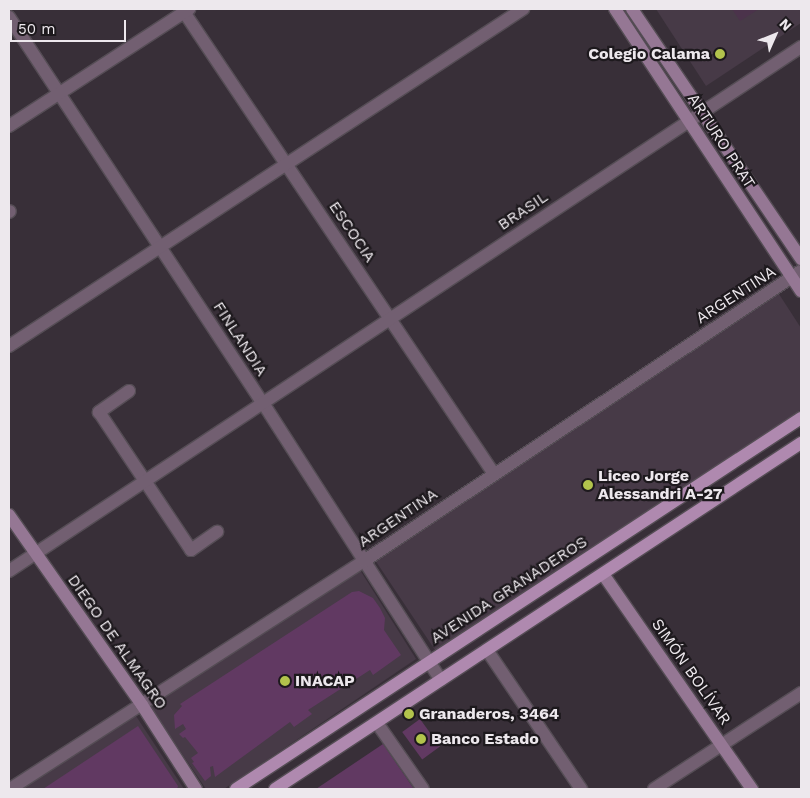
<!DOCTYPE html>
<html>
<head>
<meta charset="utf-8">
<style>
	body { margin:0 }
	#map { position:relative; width:810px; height:798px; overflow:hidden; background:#382f38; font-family:"Work Sans",sans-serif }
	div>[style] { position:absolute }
	.built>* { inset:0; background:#473a47 }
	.green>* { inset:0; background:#4b334b }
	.building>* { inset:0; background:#613962; transform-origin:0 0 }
	.roads { filter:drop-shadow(1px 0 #554d55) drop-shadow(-1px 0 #554d55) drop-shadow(0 1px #554d55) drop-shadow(0 -1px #554d55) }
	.street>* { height:12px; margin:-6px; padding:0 6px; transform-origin:6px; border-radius:6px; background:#725f71 }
	.secondary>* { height:12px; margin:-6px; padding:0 6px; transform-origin:6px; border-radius:6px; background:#957794 }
	.primary>* { height:12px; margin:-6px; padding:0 6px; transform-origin:6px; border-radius:6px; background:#af89af }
	.dots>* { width:14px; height:14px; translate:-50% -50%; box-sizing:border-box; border:2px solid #1d191d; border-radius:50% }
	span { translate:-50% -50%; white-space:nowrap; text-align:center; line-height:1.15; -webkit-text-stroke:4.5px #1d191d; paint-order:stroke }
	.poi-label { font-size:16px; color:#ede8ed; font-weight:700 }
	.right { translate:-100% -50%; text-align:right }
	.left { translate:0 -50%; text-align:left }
	.street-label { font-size:16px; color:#ede8ed }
	.frame { position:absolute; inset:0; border:10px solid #ede8ed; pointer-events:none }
	.north { position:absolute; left:750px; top:10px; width:50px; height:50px; -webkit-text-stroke:4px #1d191d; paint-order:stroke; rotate:46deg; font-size:14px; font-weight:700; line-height:20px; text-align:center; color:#ede8ed }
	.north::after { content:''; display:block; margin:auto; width:18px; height:22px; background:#ede8ed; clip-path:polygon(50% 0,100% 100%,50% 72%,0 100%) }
	.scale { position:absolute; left:10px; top:20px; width:116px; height:22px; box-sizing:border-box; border:2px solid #ede8ed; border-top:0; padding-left:6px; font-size:15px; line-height:18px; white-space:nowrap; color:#ede8ed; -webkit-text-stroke:4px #1d191d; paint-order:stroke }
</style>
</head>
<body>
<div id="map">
	<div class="built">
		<div style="clip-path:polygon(656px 9px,801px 9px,801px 23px,706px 86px)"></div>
		<div style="clip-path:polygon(777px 291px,801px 328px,801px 410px,437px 653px,375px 560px)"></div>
		<div style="clip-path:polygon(360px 570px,416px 659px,224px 789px,206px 789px,149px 705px)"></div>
		<div style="clip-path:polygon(134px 713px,184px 789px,22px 789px)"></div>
	</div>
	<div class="green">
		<div style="clip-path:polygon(732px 9px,759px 9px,740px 21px)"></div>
	</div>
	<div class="building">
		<div style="clip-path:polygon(359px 591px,373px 598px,380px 608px,385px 618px,384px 630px,401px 655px,373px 675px,370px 670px,308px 710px,312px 714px,294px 727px,290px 722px,215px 777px,213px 766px,210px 767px,211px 776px,205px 781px,192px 763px,194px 762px,191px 758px,198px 753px,185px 737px,183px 738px,179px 734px,186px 729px,183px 724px,175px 729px,174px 715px,182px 706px,180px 704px,352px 592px)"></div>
		<div style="left:420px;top:719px;width:34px;height:22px;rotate:54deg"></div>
		<div style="clip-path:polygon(138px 726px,178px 786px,177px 789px,43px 789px)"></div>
		<div style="clip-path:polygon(383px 744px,414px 789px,316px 789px)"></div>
	</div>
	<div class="roads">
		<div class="street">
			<div style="left:182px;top:9px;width:560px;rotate:56.14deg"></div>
			<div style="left:9px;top:17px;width:462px;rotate:56.7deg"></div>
			<div style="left:263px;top:403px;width:329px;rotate:57.3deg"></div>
			<div style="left:9px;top:126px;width:215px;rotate:-33deg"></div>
			<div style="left:9px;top:212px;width:1px;rotate:-45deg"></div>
			<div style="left:9px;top:346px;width:615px;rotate:-33.25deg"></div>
			<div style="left:129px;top:391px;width:37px;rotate:145deg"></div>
			<div style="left:99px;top:412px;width:166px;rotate:56.3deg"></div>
			<div style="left:191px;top:550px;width:32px;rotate:-35deg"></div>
			<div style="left:9px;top:571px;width:950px;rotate:-33.49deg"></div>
			<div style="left:487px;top:650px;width:168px;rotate:55.9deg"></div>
			<div style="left:377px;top:723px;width:80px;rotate:55.1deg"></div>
			<div style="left:10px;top:789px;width:421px;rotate:-32.8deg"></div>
			<div style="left:364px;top:561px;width:524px;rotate:-33.57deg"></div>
			<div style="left:654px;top:789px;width:176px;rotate:-33.1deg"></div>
		</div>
		<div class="secondary">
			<div style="left:615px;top:9px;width:338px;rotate:56.6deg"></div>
			<div style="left:632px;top:9px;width:302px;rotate:55.9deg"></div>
			<div style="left:9px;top:515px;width:232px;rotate:55deg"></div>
			<div style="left:142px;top:705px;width:100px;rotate:57.3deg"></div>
			<div style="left:603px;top:574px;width:262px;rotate:55.3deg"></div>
		</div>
		<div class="primary">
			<div style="left:236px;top:789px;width:676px;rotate:-33.29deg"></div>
			<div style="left:275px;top:789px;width:630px;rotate:-33.34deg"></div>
		</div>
	</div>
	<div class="dots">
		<div style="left:720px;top:54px;background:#b2c34c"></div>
		<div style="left:588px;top:485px;background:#b2c34c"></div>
		<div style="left:285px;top:681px;background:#b2c34c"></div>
		<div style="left:409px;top:714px;background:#b2c34c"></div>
		<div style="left:421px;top:739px;background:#b2c34c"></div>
	</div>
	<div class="poi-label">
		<span class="right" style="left:710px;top:54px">Colegio Calama</span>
		<span class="left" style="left:598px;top:485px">Liceo Jorge<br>Alessandri A-27</span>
		<span class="left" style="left:295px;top:681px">INACAP</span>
		<span class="left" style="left:419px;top:714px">Granaderos, 3464</span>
		<span class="left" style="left:431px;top:739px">Banco Estado</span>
	</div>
	<div class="street-label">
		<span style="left:721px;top:141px;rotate:57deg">ARTURO PRAT</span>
		<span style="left:523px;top:211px;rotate:-34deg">BRASIL</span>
		<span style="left:352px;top:232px;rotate:56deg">ESCOCIA</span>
		<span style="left:736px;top:295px;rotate:-33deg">ARGENTINA</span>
		<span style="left:240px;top:339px;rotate:57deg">FINLANDIA</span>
		<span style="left:398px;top:518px;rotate:-34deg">ARGENTINA</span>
		<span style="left:509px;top:590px;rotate:-33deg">AVENIDA GRANADEROS</span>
		<span style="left:117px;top:642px;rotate:55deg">DIEGO DE ALMAGRO</span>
		<span style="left:691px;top:672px;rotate:55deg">SIMÓN BOLÍVAR</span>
	</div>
	<div class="frame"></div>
	<div class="north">N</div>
	<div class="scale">50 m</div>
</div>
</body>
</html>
